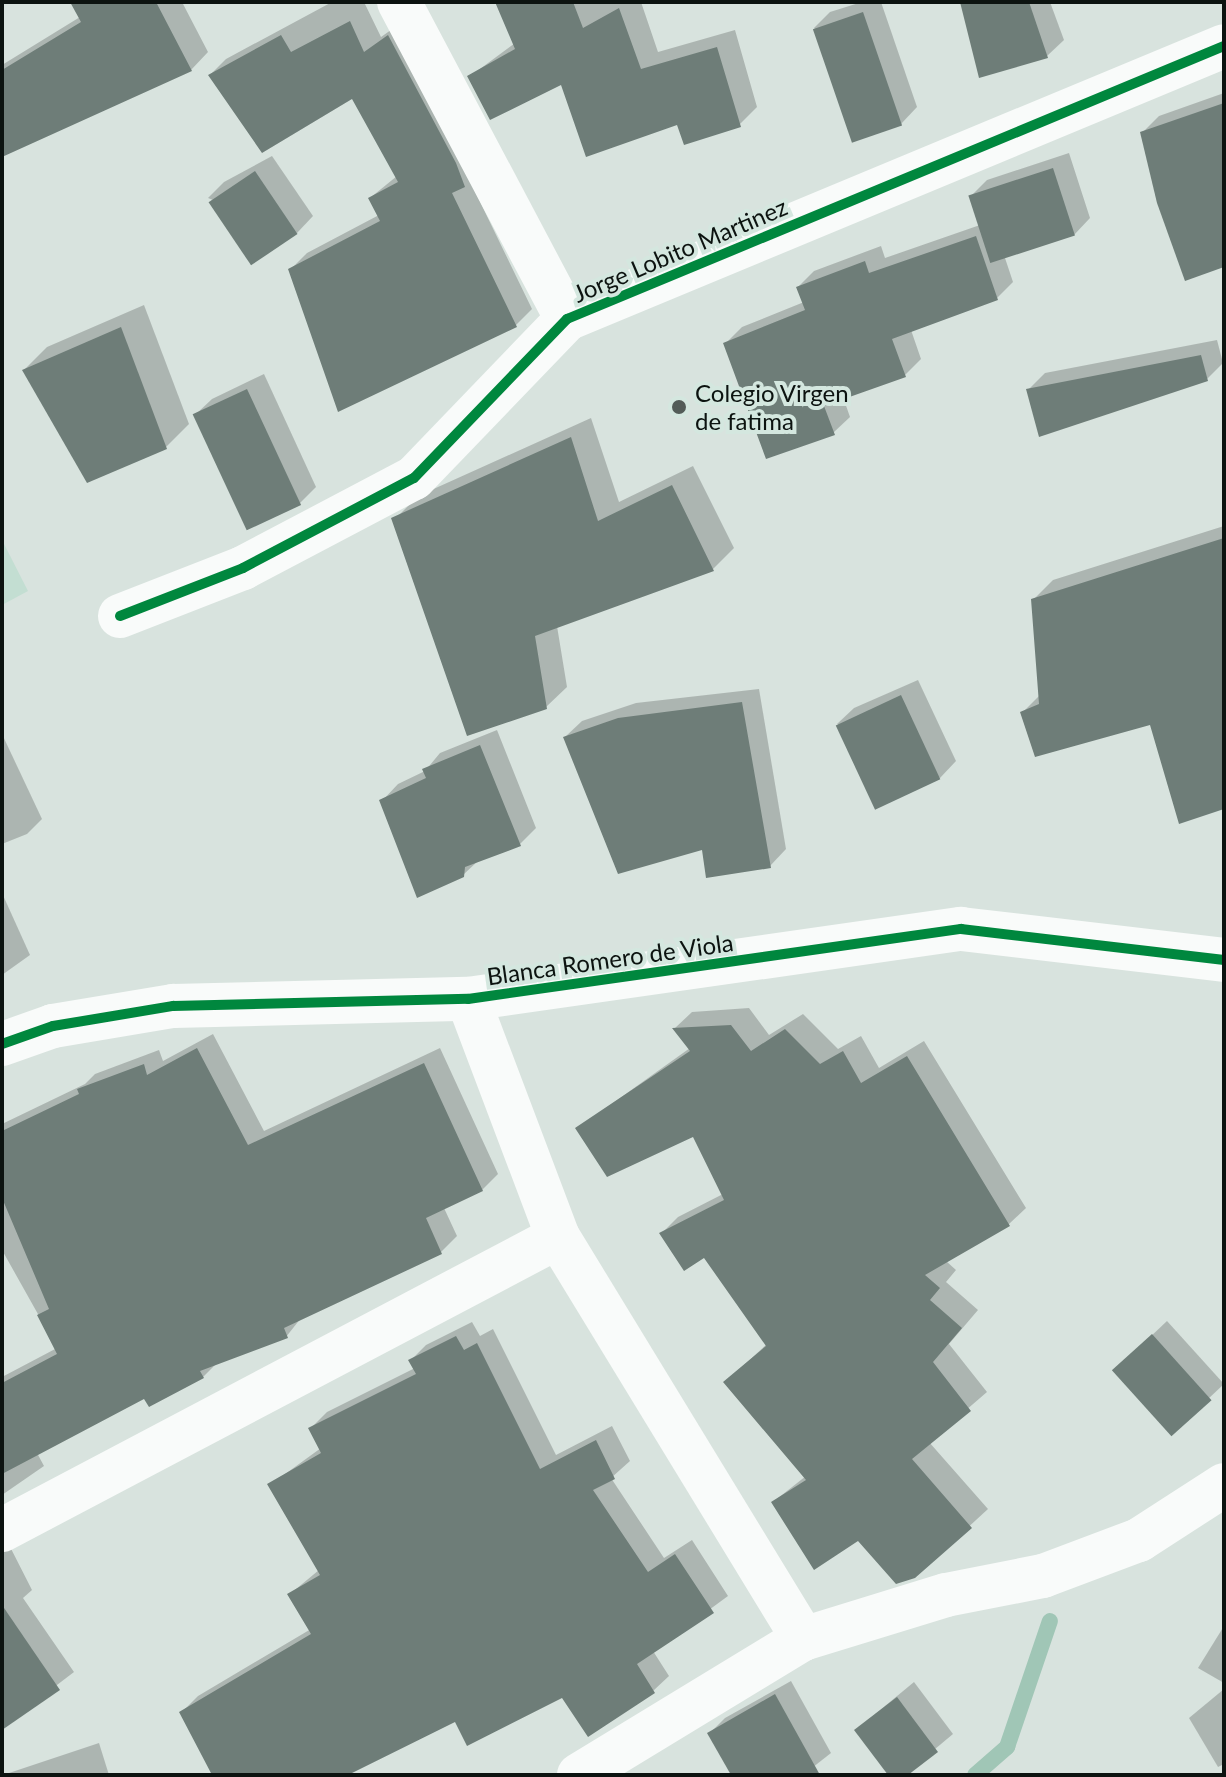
<!DOCTYPE html>
<html>
<head>
<meta charset="utf-8">
<style>
	body { margin:0 }
	#map { position:relative; width:1226px; height:1777px; overflow:hidden; background:#d8e3de; font-family:Lato,sans-serif }
	div>[style] { position:absolute }
	.green>* { inset:0; background:#c3ded2 }
	.shadow>* { inset:0; background:#0003 }
	.stream>* { height:16px; margin:-8px; padding:0 8px; transform-origin:8px; border-radius:8px; background:#a0c6b6 }
	.building>* { inset:0; background:#6e7d78; transform-origin:0 0 }
	.street>* { height:44px; margin:-22px; padding:0 22px; transform-origin:22px; border-radius:22px; background:#f9fbfa }
	.cycleway>* { height:10px; margin:-5px; padding:0 5px; transform-origin:5px; border-radius:5px; background:#00873e }
	.dots>* { width:22px; height:22px; translate:-50% -50%; box-sizing:border-box; border:4px solid #d4e7df; border-radius:50% }
	span { translate:-50% -50%; white-space:nowrap; text-align:center; line-height:1.15; -webkit-text-stroke:8px #d4e7df; paint-order:stroke }
	.street-label { font-size:24px; color:#0c1310 }
	.poi-label { font-size:24px; color:#0c1310 }
	.left { translate:0 -50%; text-align:left }
	.frame { position:absolute; inset:0; border:4px solid #0c1310; pointer-events:none }
</style>
</head>
<body>
<div id="map">
	<div class="green">
		<div style="clip-path:polygon(2px 540px,28px 591px,2px 605px)"></div>
	</div>
	<div class="shadow">
		<div style="clip-path:polygon(72px 2px,182px 2px,208px 52px,191px 70px,2px 147px,2px 65px,80px 17px)"></div>
		<div style="clip-path:polygon(332px 2px,364px 2px,381px 37px,405px 20px,469px 179px,532px 309px,516px 325px,290px 270px,307px 253px,379px 215px,370px 198px,397px 176px,353px 96px,210px 75px,226px 59px)"></div>
		<div style="clip-path:polygon(497px 2px,641px 2px,658px 52px,735px 30px,757px 107px,739px 125px,678px 123px,563px 82px,469px 77px,515px 43px)"></div>
		<div style="clip-path:polygon(862px 2px,881px 2px,917px 107px,901px 124px,814px 28px,830px 12px)"></div>
		<div style="clip-path:polygon(962px 2px,1050px 2px,1064px 40px,1047px 56px)"></div>
		<div style="clip-path:polygon(1224px 93px,1224px 265px,1142px 133px,1159px 116px)"></div>
		<div style="clip-path:polygon(1069px 153px,1090px 218px,1074px 235px,1004px 255px,1013px 282px,997px 298px,911px 330px,921px 359px,905px 375px,843px 397px,850px 417px,833px 433px,726px 343px,742px 327px,804px 302px,798px 287px,814px 271px,881px 246px,885px 258px,980px 225px,971px 196px,987px 180px)"></div>
		<div style="clip-path:polygon(272px 156px,313px 216px,297px 233px,208px 198px,224px 182px)"></div>
		<div style="clip-path:polygon(144px 305px,189px 424px,165px 448px,24px 370px,47px 347px)"></div>
		<div style="clip-path:polygon(1217px 340px,1223px 363px,1207px 379px,1029px 389px,1045px 373px)"></div>
		<div style="clip-path:polygon(264px 374px,316px 487px,300px 503px,195px 415px,212px 399px)"></div>
		<div style="clip-path:polygon(591px 418px,619px 502px,693px 466px,734px 548px,713px 569px,557px 626px,567px 687px,546px 707px,397px 517px,418px 496px)"></div>
		<div style="clip-path:polygon(1224px 526px,1224px 807px,1152px 723px,1022px 713px,1040px 695px,1033px 600px,1053px 580px)"></div>
		<div style="clip-path:polygon(918px 680px,956px 761px,940px 778px,837px 724px,854px 708px)"></div>
		<div style="clip-path:polygon(759px 689px,786px 849px,770px 866px,704px 847px,565px 737px,582px 721px,636px 703px)"></div>
		<div style="clip-path:polygon(497px 730px,536px 828px,520px 844px,479px 860px,463px 875px,382px 801px,398px 784px,425px 771px,440px 753px)"></div>
		<div style="clip-path:polygon(2px 734px,42px 819px,27px 834px,2px 844px)"></div>
		<div style="clip-path:polygon(2px 893px,30px 955px,2px 975px)"></div>
		<div style="clip-path:polygon(749px 1008px,769px 1035px,803px 1014px,838px 1049px,861px 1036px,879px 1068px,924px 1041px,1026px 1208px,1009px 1224px,946px 1261px,956px 1270px,946px 1282px,978px 1310px,949px 1344px,987px 1392px,929px 1442px,988px 1509px,914px 1577px,859px 1539px,773px 1502px,806px 1476px,743px 1366px,767px 1344px,705px 1255px,661px 1234px,678px 1217px,723px 1194px,694px 1134px,578px 1128px,690px 1048px,675px 1028px,692px 1012px)"></div>
		<div style="clip-path:polygon(213px 1034px,264px 1131px,440px 1048px,498px 1174px,482px 1190px,444px 1208px,457px 1236px,441px 1252px,301px 1318px,286px 1337px,218px 1362px,203px 1377px,145px 1396px,37px 1453px,44px 1466px,2px 1495px,2px 1377px,57px 1348px,2px 1250px,2px 1124px,85px 1084px,95px 1074px,159px 1050px,163px 1061px)"></div>
		<div style="clip-path:polygon(1167px 1321px,1224px 1384px,1172px 1433px,1129px 1357px)"></div>
		<div style="clip-path:polygon(472px 1322px,480px 1336px,493px 1329px,556px 1455px,612px 1426px,630px 1461px,611px 1478px,664px 1558px,692px 1540px,728px 1596px,653px 1651px,669px 1676px,653px 1691px,563px 1695px,456px 1719px,343px 1775px,231px 1775px,182px 1712px,198px 1696px,311px 1629px,290px 1594px,319px 1570px,270px 1485px,321px 1448px,311px 1428px,327px 1412px,415px 1368px,411px 1360px,426px 1345px)"></div>
		<div style="clip-path:polygon(2px 1531px,32px 1590px,23px 1598px,74px 1672px,2px 1727px)"></div>
		<div style="clip-path:polygon(1224px 1626px,1224px 1683px,1198px 1668px)"></div>
		<div style="clip-path:polygon(791px 1681px,831px 1753px,803px 1775px,733px 1775px,710px 1733px,725px 1718px)"></div>
		<div style="clip-path:polygon(914px 1682px,953px 1734px,904px 1775px,890px 1775px,856px 1730px)"></div>
		<div style="clip-path:polygon(1224px 1689px,1224px 1764px,1218px 1767px,1189px 1718px)"></div>
		<div style="clip-path:polygon(99px 1743px,109px 1775px,3px 1775px)"></div>
	</div>
	<div class="stream">
		<div style="left:975px;top:1775px;width:43px;rotate:-41.2deg"></div>
		<div style="left:1007px;top:1747px;width:133px;rotate:-71.2deg"></div>
	</div>
	<div class="building">
		<div style="clip-path:polygon(70px 2px,156px 2px,192px 71px,2px 157px,2px 70px,81px 22px)"></div>
		<div style="clip-path:polygon(495px 2px,573px 2px,583px 28px,619px 8px,641px 69px,717px 47px,741px 127px,684px 145px,677px 125px,586px 157px,561px 85px,490px 120px,467px 76px,515px 49px)"></div>
		<div style="clip-path:polygon(960px 2px,1029px 2px,1048px 58px,979px 78px)"></div>
		<div style="left:863px;top:12px;width:120px;height:53px;rotate:71deg"></div>
		<div style="clip-path:polygon(350px 21px,364px 52px,388px 35px,456px 163px,465px 187px,452px 193px,517px 327px,338px 412px,288px 269px,380px 221px,368px 198px,398px 182px,352px 99px,262px 153px,208px 75px,281px 35px,291px 52px)"></div>
		<div style="clip-path:polygon(1224px 103px,1224px 267px,1185px 281px,1157px 203px,1140px 132px)"></div>
		<div style="left:1053px;top:168px;width:71px;height:89px;rotate:72deg"></div>
		<div style="left:255px;top:171px;width:76px;height:56px;rotate:56deg"></div>
		<div style="clip-path:polygon(976px 236px,998px 300px,892px 339px,906px 377px,824px 406px,835px 435px,766px 459px,723px 343px,805px 310px,796px 287px,865px 261px,869px 273px)"></div>
		<div style="clip-path:polygon(121px 327px,167px 449px,87px 483px,22px 370px)"></div>
		<div style="clip-path:polygon(1201px 355px,1208px 381px,1039px 437px,1026px 389px)"></div>
		<div style="left:247px;top:389px;width:128px;height:60px;rotate:65deg"></div>
		<div style="clip-path:polygon(571px 437px,598px 521px,672px 485px,714px 571px,535px 636px,547px 709px,467px 736px,391px 518px)"></div>
		<div style="clip-path:polygon(1224px 538px,1224px 809px,1179px 824px,1150px 725px,1035px 757px,1020px 712px,1039px 704px,1031px 599px)"></div>
		<div style="left:901px;top:695px;width:93px;height:72px;rotate:65deg"></div>
		<div style="clip-path:polygon(742px 702px,771px 868px,706px 878px,702px 850px,618px 874px,563px 737px,618px 718px)"></div>
		<div style="clip-path:polygon(480px 745px,521px 846px,465px 867px,464px 877px,417px 898px,379px 800px,426px 778px,422px 769px)"></div>
		<div style="clip-path:polygon(731px 1025px,751px 1051px,785px 1029px,820px 1064px,843px 1051px,861px 1083px,907px 1056px,1010px 1226px,925px 1275px,940px 1288px,930px 1300px,962px 1328px,933px 1362px,971px 1411px,912px 1459px,972px 1528px,915px 1578px,896px 1584px,858px 1541px,814px 1570px,771px 1502px,806px 1480px,723px 1382px,766px 1346px,704px 1258px,684px 1271px,659px 1233px,724px 1200px,693px 1137px,607px 1177px,575px 1128px,690px 1051px,672px 1028px)"></div>
		<div style="clip-path:polygon(197px 1048px,248px 1145px,424px 1063px,483px 1191px,426px 1218px,442px 1254px,284px 1328px,288px 1338px,200px 1371px,204px 1378px,149px 1407px,144px 1399px,2px 1474px,2px 1383px,57px 1354px,37px 1315px,49px 1309px,2px 1198px,2px 1131px,79px 1094px,77px 1089px,144px 1064px,147px 1075px)"></div>
		<div style="left:1152px;top:1334px;width:89px;height:54px;rotate:48deg"></div>
		<div style="clip-path:polygon(456px 1336px,464px 1350px,477px 1343px,540px 1469px,596px 1440px,615px 1479px,593px 1490px,648px 1572px,675px 1554px,714px 1613px,637px 1664px,655px 1693px,588px 1737px,562px 1698px,467px 1746px,455px 1722px,348px 1775px,212px 1775px,179px 1712px,311px 1634px,287px 1594px,320px 1575px,267px 1484px,321px 1453px,308px 1428px,416px 1374px,408px 1360px)"></div>
		<div style="clip-path:polygon(2px 1605px,60px 1690px,2px 1730px)"></div>
		<div style="clip-path:polygon(775px 1694px,820px 1775px,731px 1775px,707px 1733px)"></div>
		<div style="clip-path:polygon(897px 1697px,938px 1752px,908px 1775px,888px 1775px,854px 1730px)"></div>
	</div>
	<div class="street">
		<div style="left:399px;top:2px;width:359px;rotate:62.1deg"></div>
		<div style="left:120px;top:616px;width:132px;rotate:-21.3deg"></div>
		<div style="left:243px;top:568px;width:193px;rotate:-27.8deg"></div>
		<div style="left:414px;top:478px;width:221px;rotate:-46.1deg"></div>
		<div style="left:567px;top:319px;width:711px;rotate:-22.56deg"></div>
		<div style="left:468px;top:999px;width:254px;rotate:69.3deg"></div>
		<div style="left:558px;top:1237px;width:471px;rotate:58.6deg"></div>
		<div style="left:2px;top:1044px;width:54px;rotate:-19.4deg"></div>
		<div style="left:53px;top:1026px;width:122px;rotate:-9.5deg"></div>
		<div style="left:173px;top:1006px;width:295px;rotate:-1.4deg"></div>
		<div style="left:468px;top:999px;width:498px;rotate:-8.1deg"></div>
		<div style="left:961px;top:929px;width:265px;rotate:6.7deg"></div>
		<div style="left:2px;top:1530px;width:628px;rotate:-27.79deg"></div>
		<div style="left:579px;top:1775px;width:262px;rotate:-31.3deg"></div>
		<div style="left:803px;top:1639px;width:150px;rotate:-17.1deg"></div>
		<div style="left:946px;top:1595px;width:99px;rotate:-11.1deg"></div>
		<div style="left:1043px;top:1576px;width:103px;rotate:-20.6deg"></div>
		<div style="left:1139px;top:1540px;width:101px;rotate:-32.9deg"></div>
	</div>
	<div class="cycleway">
		<div style="left:120px;top:616px;width:132px;rotate:-21.3deg"></div>
		<div style="left:243px;top:568px;width:193px;rotate:-27.8deg"></div>
		<div style="left:414px;top:478px;width:221px;rotate:-46.1deg"></div>
		<div style="left:567px;top:319px;width:711px;rotate:-22.56deg"></div>
		<div style="left:2px;top:1044px;width:54px;rotate:-19.4deg"></div>
		<div style="left:53px;top:1026px;width:122px;rotate:-9.5deg"></div>
		<div style="left:173px;top:1006px;width:295px;rotate:-1.4deg"></div>
		<div style="left:468px;top:999px;width:498px;rotate:-8.1deg"></div>
		<div style="left:961px;top:929px;width:265px;rotate:6.7deg"></div>
	</div>
	<div class="dots">
		<div style="left:679px;top:407px;background:#535c58"></div>
	</div>
	<div class="street-label">
		<span style="left:680px;top:250px;rotate:-23deg">Jorge Lobito Martinez</span>
		<span style="left:610px;top:959px;rotate:-8deg">Blanca Romero de Viola</span>
	</div>
	<div class="poi-label">
		<span class="left" style="left:695px;top:407px">Colegio Virgen<br>de fatima</span>
	</div>
	<div class="frame"></div>
</div>
</body>
</html>
